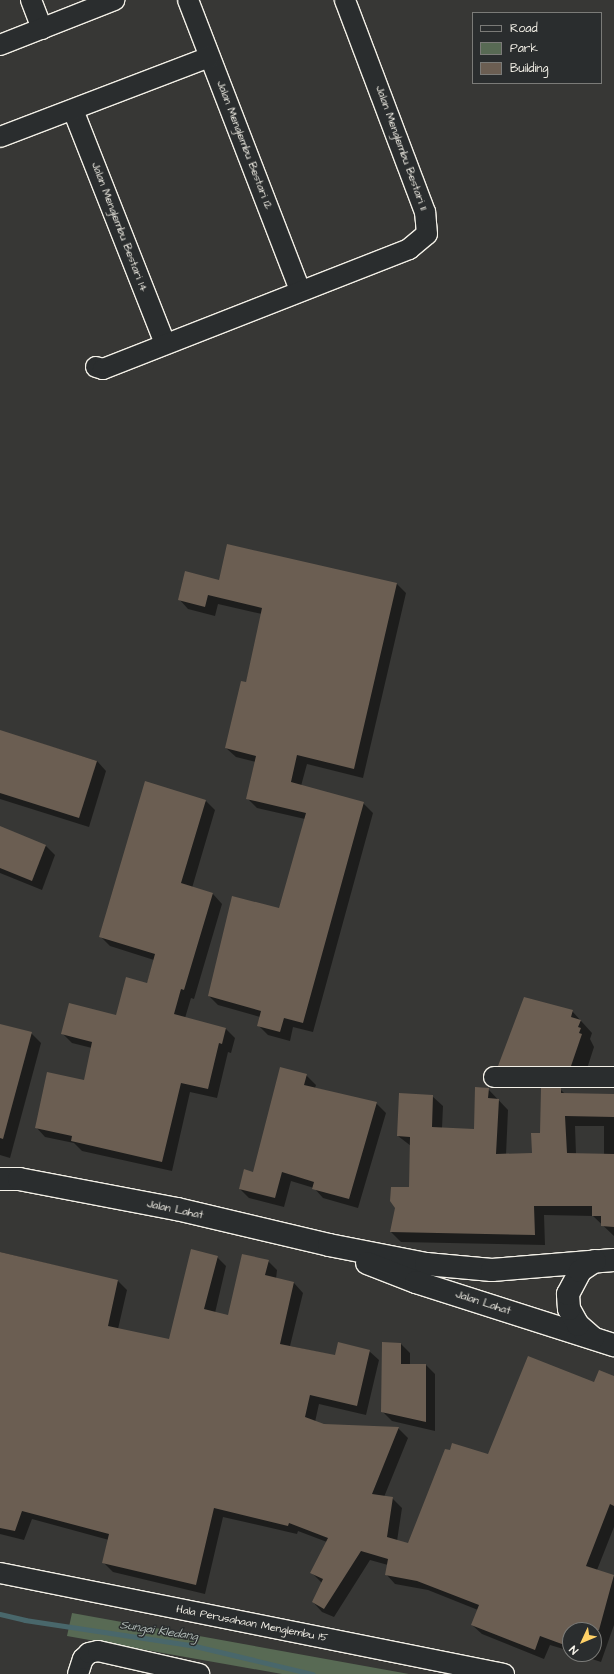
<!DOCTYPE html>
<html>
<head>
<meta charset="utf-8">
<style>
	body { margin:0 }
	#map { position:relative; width:614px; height:1674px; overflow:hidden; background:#373735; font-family:"Architects Daughter",sans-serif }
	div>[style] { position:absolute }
	.green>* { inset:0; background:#586a54 }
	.shadow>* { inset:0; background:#0007 }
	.stream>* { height:4.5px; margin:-2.25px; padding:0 2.25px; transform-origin:2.25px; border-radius:2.25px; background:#49676b }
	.building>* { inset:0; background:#6b5e52 }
	.roads { filter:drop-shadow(1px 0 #f4f1e8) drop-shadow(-1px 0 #f4f1e8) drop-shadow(0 1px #f4f1e8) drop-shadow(0 -1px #f4f1e8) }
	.minor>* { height:20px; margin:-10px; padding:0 10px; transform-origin:10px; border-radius:10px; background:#2a2d2e }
	.major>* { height:22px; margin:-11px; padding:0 11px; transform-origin:11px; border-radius:11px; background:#2a2d2e }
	span { translate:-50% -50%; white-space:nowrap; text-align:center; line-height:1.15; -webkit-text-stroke:3px #2a2d2e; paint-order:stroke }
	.street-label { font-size:11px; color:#f4f1e8 }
	.water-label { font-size:12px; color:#b0bab6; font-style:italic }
	.legend { position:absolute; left:472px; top:12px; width:130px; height:72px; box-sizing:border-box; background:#2a2d2e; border:1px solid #7b7b78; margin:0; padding:5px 7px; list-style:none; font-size:12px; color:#f4f1e8 }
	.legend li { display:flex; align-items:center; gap:8px; height:20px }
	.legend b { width:20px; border:1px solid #7b7b78 }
	.north { position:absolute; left:562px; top:1622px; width:40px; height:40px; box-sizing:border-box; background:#2a2d2e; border:1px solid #7b7b78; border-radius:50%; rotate:226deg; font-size:11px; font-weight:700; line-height:16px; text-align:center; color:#f4f1e8 }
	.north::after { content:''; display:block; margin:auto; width:14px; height:18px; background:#ffd166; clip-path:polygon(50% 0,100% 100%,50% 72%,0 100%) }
</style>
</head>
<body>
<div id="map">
	<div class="green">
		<div style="clip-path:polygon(72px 1613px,409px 1674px,282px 1674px,67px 1636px)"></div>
	</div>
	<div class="shadow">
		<div style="clip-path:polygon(220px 582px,397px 584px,406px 593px,363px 778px,307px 764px,301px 786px,363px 803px,373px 813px,313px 1032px,293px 1027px,290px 1041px,268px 1035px,258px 1025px,260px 1017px,218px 1005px,209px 996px,280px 910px,305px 819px,257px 808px,247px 798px,256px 762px,236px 757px,226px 748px,246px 684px,262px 614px,218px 604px,215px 616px,188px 609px,179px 599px)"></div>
		<div style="clip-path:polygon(0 731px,97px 761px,106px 771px,89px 827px,0 799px)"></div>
		<div style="clip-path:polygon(206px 801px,215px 810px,192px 888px,213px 894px,222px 904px,194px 999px,191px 998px,185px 1018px,226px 1029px,235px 1038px,231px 1053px,228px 1052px,217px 1098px,190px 1092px,172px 1171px,82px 1151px,74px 1143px,45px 1137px,36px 1127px,85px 1081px,92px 1048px,72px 1043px,62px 1033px,117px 1016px,147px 984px,154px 960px,110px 946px,100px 936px)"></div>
		<div style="clip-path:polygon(0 827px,46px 846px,55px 855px,42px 890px,0 873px)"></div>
		<div style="clip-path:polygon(572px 1011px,592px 1033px,590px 1039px,594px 1047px,584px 1078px,511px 1078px,499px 1065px)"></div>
		<div style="clip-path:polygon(0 1025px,31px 1033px,41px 1043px,10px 1158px,0 1155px)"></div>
		<div style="clip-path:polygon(306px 1075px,316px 1085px,315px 1088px,376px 1103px,386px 1113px,358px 1208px,323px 1198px,314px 1188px,291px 1181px,284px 1207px,249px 1198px,240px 1189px,254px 1173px)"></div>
		<div style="clip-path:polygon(evenodd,488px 1089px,508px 1110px,506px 1155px,533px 1154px,561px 1090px,565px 1094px,614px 1095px,614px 1236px,593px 1216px,544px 1215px,545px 1245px,401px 1242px,391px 1232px,397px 1208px,410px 1188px,411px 1146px,398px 1136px,432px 1096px,443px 1106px,442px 1128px,475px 1130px,488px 1089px,575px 1126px,604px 1126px,604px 1154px,576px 1154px,575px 1126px)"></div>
		<div style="clip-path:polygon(0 1252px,118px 1281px,127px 1290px,118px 1329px,169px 1341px,217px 1257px,226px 1266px,215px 1313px,228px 1316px,268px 1261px,277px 1270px,276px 1279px,294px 1283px,303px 1293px,290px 1346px,336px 1356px,369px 1351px,379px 1360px,366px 1415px,319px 1404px,315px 1422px,324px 1425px,398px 1428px,408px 1438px,384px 1497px,392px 1498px,402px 1508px,397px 1541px,409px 1544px,489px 1455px,595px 1383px,614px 1377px,614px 1527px,597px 1570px,614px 1576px,614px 1625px,601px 1662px,577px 1654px,594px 1654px,594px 1630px,570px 1630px,570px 1651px,550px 1645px,544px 1659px,482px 1634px,472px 1625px,478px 1610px,428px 1590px,395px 1584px,386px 1574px,388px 1565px,370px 1560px,334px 1617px,322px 1612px,313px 1602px,322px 1583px,312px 1573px,327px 1542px,298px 1531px,297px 1534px,223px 1517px,205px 1594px,113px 1572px,103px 1562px,109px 1540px,32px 1519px,24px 1540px,0 1534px)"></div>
		<div style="clip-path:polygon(401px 1344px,410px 1353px,410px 1365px,426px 1365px,435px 1374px,435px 1431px,392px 1421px,382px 1411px)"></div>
	</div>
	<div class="stream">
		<div style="left:0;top:1614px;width:26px;rotate:13deg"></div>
		<div style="left:25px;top:1620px;width:168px;rotate:8.6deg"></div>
		<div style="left:191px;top:1645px;width:125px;rotate:13.4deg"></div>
	</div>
	<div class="building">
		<div style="clip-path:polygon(227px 544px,397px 583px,354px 769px,297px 755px,291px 782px,364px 802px,303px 1023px,284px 1018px,280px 1032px,257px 1026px,261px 1011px,208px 996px,232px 896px,279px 908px,306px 813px,246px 799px,256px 756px,225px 748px,241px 681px,246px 682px,262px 608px,208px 595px,205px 607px,178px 600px,185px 571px,219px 580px)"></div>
		<div style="clip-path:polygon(0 730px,97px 761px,79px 818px,0 793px)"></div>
		<div style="clip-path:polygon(145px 781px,206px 800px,181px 883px,213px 893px,184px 990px,181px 989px,174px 1014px,226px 1028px,222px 1044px,219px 1043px,208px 1089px,181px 1083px,162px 1162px,71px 1141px,72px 1136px,35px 1128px,47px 1072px,84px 1080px,92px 1042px,61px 1034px,69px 1003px,116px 1015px,126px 977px,147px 983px,155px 954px,99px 937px)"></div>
		<div style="clip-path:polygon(0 826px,46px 845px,32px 881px,0 868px)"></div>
		<div style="clip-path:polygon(524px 997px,573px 1010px,571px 1017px,581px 1020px,578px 1027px,581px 1028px,579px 1033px,582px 1034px,571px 1066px,498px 1066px)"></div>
		<div style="clip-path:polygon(0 1024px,32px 1032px,3px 1139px,0 1138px)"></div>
		<div style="clip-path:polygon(280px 1067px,307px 1074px,304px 1085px,377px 1102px,349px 1199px,312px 1189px,314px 1182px,282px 1172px,275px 1198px,239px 1189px,244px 1169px,253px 1172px)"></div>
		<div style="clip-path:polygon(475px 1087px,489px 1088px,488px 1098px,499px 1099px,496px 1154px,532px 1153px,531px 1133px,540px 1133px,541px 1088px,561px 1088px,561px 1093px,614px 1094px,614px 1117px,565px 1116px,567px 1153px,614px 1154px,614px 1227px,601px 1226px,601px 1216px,592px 1216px,592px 1206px,534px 1206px,535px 1235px,390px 1232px,395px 1208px,390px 1201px,391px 1187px,409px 1187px,410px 1137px,397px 1136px,399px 1093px,433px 1095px,432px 1127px,474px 1129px)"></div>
		<div style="clip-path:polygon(191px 1249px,218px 1256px,204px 1309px,228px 1315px,242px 1254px,269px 1260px,265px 1275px,294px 1282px,280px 1344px,335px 1355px,338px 1342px,370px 1350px,357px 1406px,310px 1395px,305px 1417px,324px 1424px,399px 1427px,372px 1494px,393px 1497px,387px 1537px,408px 1543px,445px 1449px,450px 1450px,452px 1443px,488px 1454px,528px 1356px,594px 1382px,599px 1370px,614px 1376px,614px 1506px,610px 1504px,586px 1566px,614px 1575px,599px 1630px,570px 1630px,570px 1647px,540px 1636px,535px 1650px,471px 1625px,479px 1605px,417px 1581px,385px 1575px,388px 1559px,361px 1551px,324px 1609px,312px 1602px,323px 1579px,310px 1573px,328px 1538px,289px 1523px,288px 1526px,214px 1508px,196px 1585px,102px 1563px,109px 1534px,22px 1511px,15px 1531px,0 1528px,0 1252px,118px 1280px,108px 1326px,169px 1339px)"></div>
		<div style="clip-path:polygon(382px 1342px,401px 1343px,401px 1364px,426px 1364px,426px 1422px,381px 1412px)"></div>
	</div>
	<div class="roads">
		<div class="minor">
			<div style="left:31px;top:0;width:31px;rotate:69deg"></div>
			<div style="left:188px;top:0;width:311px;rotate:68.9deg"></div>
			<div style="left:0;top:45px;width:123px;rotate:-21.5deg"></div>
			<div style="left:73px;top:110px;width:251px;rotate:68.5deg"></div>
			<div style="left:0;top:137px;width:224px;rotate:-20.9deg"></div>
			<div style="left:96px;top:367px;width:7px;rotate:16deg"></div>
			<div style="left:103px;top:369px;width:329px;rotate:-21.4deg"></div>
			<div style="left:409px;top:249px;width:23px;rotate:-40deg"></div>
			<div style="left:427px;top:234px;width:22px;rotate:-95deg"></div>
			<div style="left:425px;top:212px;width:227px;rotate:-110.7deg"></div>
			<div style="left:494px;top:1077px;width:120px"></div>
			<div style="left:0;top:1573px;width:514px;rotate:11.33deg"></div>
			<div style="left:78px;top:1674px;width:16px;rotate:-72deg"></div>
			<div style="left:83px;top:1659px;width:8px;rotate:-45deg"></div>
			<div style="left:89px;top:1653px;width:9px;rotate:-13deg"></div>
			<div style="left:98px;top:1651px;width:104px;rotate:12.8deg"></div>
		</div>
		<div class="major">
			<div style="left:0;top:1179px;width:19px"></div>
			<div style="left:19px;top:1179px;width:161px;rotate:10.8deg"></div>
			<div style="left:177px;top:1209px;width:156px;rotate:13.3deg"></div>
			<div style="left:329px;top:1245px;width:99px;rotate:11.1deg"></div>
			<div style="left:426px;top:1264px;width:66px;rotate:5.2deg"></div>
			<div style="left:492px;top:1270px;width:122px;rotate:-4.7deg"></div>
			<div style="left:367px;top:1263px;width:53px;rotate:21.2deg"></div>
			<div style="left:416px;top:1282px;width:208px;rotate:17.7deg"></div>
			<div style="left:593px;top:1338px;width:20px;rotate:-139deg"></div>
			<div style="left:578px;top:1325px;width:18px;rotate:-119deg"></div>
			<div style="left:569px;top:1309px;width:15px;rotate:-94deg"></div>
			<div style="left:568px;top:1294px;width:26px;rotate:-62deg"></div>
			<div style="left:580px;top:1271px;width:18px;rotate:-34deg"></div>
		</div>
	</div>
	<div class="street-label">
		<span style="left:244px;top:145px;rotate:69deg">Jalan Menglembu Bestari 12</span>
		<span style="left:401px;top:148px;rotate:70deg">Jalan Menglembu Bestari 11</span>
		<span style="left:119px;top:227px;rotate:69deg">Jalan Menglembu Bestari 14</span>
		<span style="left:175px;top:1210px;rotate:12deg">Jalan Lahat</span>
		<span style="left:483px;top:1303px;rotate:18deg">Jalan Lahat</span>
		<span style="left:252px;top:1624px;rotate:11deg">Hala Perusahaan Menglembu 15</span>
	</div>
	<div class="water-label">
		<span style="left:159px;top:1631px;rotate:9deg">Sungai Kledang</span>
	</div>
	<ul class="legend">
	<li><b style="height:5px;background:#2a2d2e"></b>Road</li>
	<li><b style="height:11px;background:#586a54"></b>Park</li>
	<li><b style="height:11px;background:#6b5e52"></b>Building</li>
	</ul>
	<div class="north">N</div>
</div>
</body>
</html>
